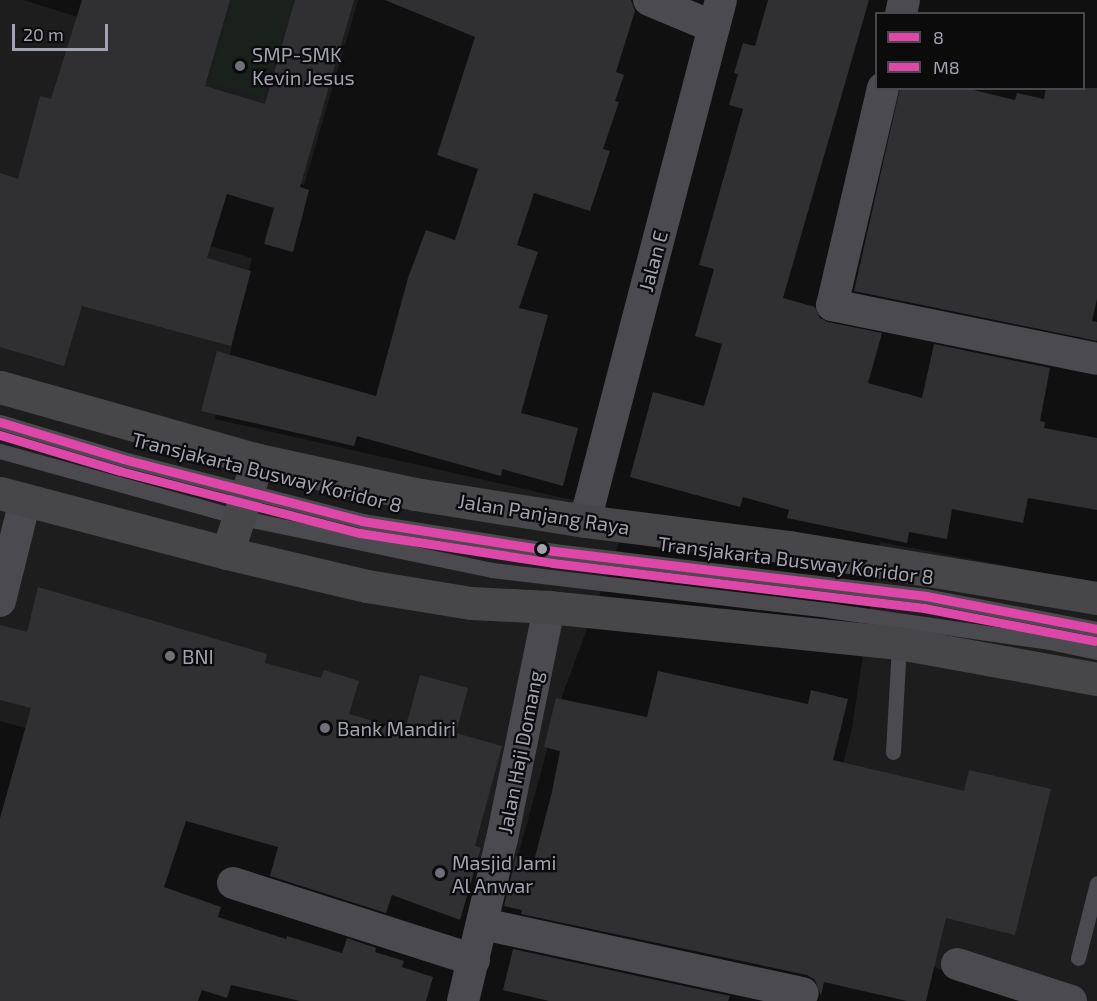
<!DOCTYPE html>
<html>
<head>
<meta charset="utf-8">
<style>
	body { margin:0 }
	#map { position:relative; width:1097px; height:1001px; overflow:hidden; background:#101010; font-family:"Exo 2",sans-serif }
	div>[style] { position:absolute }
	.built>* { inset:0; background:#1d1d1e }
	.green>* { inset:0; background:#1a201c }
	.building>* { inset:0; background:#303033 }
	.service>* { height:15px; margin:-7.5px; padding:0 7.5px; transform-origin:7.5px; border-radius:7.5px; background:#4a4a4f }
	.minor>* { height:32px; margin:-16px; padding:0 16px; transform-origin:16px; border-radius:16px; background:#4a4a4f }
	.primary>* { height:33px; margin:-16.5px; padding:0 16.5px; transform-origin:16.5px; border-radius:16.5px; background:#47474a }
	.bus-1>* { height:9px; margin:-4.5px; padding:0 4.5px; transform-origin:4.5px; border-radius:4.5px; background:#de46a7 }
	.bus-2>* { height:9px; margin:-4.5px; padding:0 4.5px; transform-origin:4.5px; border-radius:4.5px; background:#dd47a7 }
	.dots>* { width:16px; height:16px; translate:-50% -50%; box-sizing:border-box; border:3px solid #0b0b0c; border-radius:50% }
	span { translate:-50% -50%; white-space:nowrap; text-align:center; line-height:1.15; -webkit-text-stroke:4.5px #0b0b0c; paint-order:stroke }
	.poi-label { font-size:20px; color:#a2a3b0 }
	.left { translate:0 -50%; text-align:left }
	.street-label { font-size:20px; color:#a2a3b0 }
	.legend { position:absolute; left:875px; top:12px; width:210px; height:78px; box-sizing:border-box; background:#0b0b0c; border:2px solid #47484e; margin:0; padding:8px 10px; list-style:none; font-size:18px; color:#a2a3b0 }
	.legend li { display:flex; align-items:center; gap:12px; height:30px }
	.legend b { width:30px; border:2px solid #47484e }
	.scale { position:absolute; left:12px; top:24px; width:96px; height:27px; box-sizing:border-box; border:3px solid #a2a3b0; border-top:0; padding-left:8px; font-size:18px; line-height:21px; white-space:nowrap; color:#a2a3b0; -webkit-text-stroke:4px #0b0b0c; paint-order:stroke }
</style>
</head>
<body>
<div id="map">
	<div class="built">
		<div style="clip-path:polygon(0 0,23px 0,149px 39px,161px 0,358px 0,304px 185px,149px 140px,127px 222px,252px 258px,215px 419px,630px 513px,561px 699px,515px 867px,0 721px)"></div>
		<div style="clip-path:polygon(880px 542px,1097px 583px,1097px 1001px,1040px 1001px,803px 925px,852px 728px)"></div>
	</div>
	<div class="green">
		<div style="clip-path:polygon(233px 0,293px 0,264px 98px,209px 82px)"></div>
	</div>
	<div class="building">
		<div style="clip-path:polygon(82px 0,230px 0,205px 86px,265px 104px,295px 0,354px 0,300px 187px,309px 190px,293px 252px,264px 244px,274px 208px,227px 194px,207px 258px,251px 271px,231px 346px,82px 306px,64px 366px,0 347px,0 173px,18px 179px,40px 96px,51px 99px)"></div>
		<div style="clip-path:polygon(385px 0,631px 0,635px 11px,616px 72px,624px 75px,615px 101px,619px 102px,603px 149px,610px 151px,590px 211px,534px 193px,517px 245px,538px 252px,519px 308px,548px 315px,521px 413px,578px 428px,563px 486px,502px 469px,501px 476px,357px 436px,354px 446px,201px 411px,217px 351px,376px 396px,408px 278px,426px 230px,455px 240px,478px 169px,437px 155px,475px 37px)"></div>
		<div style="clip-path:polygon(768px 0,869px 0,783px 298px,815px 307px,820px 318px,828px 322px,882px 333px,868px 383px,922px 398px,934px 344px,1050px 368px,1040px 421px,1045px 422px,1044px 428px,1097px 438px,1097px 510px,1028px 498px,1023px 523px,952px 509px,947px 539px,909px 532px,907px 543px,787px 518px,789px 510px,743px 497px,740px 507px,630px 477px,653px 392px,704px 406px,722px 344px,695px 336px,714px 269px,699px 265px,743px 109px,729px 105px,738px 74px,734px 73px,743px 43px,755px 46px)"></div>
		<div style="clip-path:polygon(900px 88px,965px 88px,1015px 100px,1017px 93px,1044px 99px,1046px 88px,1097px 88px,1097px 299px,1092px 321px,1097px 322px,1097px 341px,854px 291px)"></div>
		<div style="clip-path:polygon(38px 587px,267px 654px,265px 663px,321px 678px,324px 670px,359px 681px,349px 714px,405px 730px,420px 675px,468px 688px,456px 733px,502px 746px,475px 846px,481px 848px,460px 920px,392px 895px,386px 913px,270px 876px,278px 847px,186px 821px,164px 887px,221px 907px,218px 917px,286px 939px,287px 936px,342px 953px,347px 938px,376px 948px,375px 952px,404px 961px,402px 967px,433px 977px,426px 1001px,300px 1001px,231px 985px,227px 998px,202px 990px,198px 1001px,0 1001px,0 818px,31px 708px,0 700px,0 625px,27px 632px)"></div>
		<div style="clip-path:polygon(658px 671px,808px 704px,811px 690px,848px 699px,833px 760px,964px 791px,969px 770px,1051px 789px,1015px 935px,946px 918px,926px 1001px,907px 1001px,824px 982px,821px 996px,815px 980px,807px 975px,521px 914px,522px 910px,504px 906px,516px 856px,534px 861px,552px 792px,560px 751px,544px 747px,556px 698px,647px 717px)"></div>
		<div style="clip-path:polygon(513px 949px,730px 996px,728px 1001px,549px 1001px,503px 990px)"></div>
	</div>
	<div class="service">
		<div style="left:0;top:422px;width:128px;rotate:16.7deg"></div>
		<div style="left:123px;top:459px;width:247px;rotate:14.5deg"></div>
		<div style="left:362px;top:521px;width:194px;rotate:8.9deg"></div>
		<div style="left:554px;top:551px;width:375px;rotate:6.9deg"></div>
		<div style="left:926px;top:596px;width:174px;rotate:10.9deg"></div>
		<div style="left:0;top:451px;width:247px;rotate:15.5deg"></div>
		<div style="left:238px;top:517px;width:259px;rotate:11.8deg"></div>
		<div style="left:492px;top:570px;width:337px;rotate:6.8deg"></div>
		<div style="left:827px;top:610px;width:224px;rotate:8.2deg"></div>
		<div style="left:1049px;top:642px;width:49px;rotate:11.8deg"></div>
		<div style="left:893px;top:752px;width:109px;rotate:-86.8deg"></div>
		<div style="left:1078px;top:958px;width:77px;rotate:-75.8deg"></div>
	</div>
	<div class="minor">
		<div style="left:649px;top:0;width:70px;rotate:22.6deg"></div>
		<div style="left:901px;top:14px;width:14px;rotate:-78deg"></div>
		<div style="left:883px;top:88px;width:223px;rotate:103.2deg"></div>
		<div style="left:832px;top:305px;width:270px;rotate:11.5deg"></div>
		<div style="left:585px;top:521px;width:538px;rotate:-75.37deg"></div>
		<div style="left:0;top:601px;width:103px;rotate:-76deg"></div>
		<div style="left:233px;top:883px;width:253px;rotate:17.7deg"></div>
		<div style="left:483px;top:924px;width:327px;rotate:12.2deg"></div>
		<div style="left:957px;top:964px;width:120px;rotate:18deg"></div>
		<div style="left:463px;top:1001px;width:167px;rotate:-76.5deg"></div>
		<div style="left:502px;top:839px;width:237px;rotate:-78.5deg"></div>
	</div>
	<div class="primary">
		<div style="left:0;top:387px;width:268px;rotate:15.8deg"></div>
		<div style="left:258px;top:460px;width:161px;rotate:12.2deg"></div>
		<div style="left:415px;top:494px;width:172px;rotate:9deg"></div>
		<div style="left:585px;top:521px;width:206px;rotate:7.3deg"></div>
		<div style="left:789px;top:547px;width:312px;rotate:9.4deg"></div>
		<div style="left:0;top:493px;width:235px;rotate:14.8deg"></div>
		<div style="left:227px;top:553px;width:144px;rotate:13.3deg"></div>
		<div style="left:367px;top:586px;width:105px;rotate:9.3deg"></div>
		<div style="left:471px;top:603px;width:78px;rotate:2.9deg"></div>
		<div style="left:549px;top:607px;width:352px;rotate:5.9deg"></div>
		<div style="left:899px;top:643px;width:201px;rotate:10.3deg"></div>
		<div style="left:227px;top:553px;width:98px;rotate:-71.6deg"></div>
	</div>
	<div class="bus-1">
		<div style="left:0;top:422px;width:128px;rotate:16.7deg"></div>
		<div style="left:123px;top:459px;width:247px;rotate:14.5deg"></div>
		<div style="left:362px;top:521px;width:194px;rotate:8.9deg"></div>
		<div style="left:554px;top:551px;width:375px;rotate:6.9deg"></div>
		<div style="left:926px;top:596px;width:174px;rotate:10.9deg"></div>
	</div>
	<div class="bus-2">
		<div style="left:0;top:435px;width:125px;rotate:16.7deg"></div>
		<div style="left:120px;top:471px;width:248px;rotate:14.5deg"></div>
		<div style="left:360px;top:533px;width:195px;rotate:8.8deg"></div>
		<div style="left:553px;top:563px;width:374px;rotate:6.9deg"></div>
		<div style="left:924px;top:608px;width:174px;rotate:10.9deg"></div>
	</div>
	<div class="dots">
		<div style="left:240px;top:66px;background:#6f7078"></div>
		<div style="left:542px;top:549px;background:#a2a3b0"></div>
		<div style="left:170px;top:656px;background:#6f7078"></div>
		<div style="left:325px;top:728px;background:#6f7078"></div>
		<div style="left:440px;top:873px;background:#6f7078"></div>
	</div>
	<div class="poi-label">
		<span class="left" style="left:252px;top:66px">SMP-SMK<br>Kevin Jesus</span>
		<span class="left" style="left:182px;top:656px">BNI</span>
		<span class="left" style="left:337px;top:728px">Bank Mandiri</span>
		<span class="left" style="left:452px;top:874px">Masjid Jami<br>Al Anwar</span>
	</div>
	<div class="street-label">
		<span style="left:653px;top:261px;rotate:-75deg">Jalan E</span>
		<span style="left:267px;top:472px;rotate:14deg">Transjakarta Busway Koridor 8</span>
		<span style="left:544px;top:514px;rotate:9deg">Jalan Panjang Raya</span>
		<span style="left:796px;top:560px;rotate:7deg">Transjakarta Busway Koridor 8</span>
		<span style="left:520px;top:752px;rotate:-79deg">Jalan Haji Domang</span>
	</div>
	<ul class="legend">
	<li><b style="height:8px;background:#de46a7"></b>8</li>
	<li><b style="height:8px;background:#dd47a7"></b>M8</li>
	</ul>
	<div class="scale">20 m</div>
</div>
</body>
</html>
